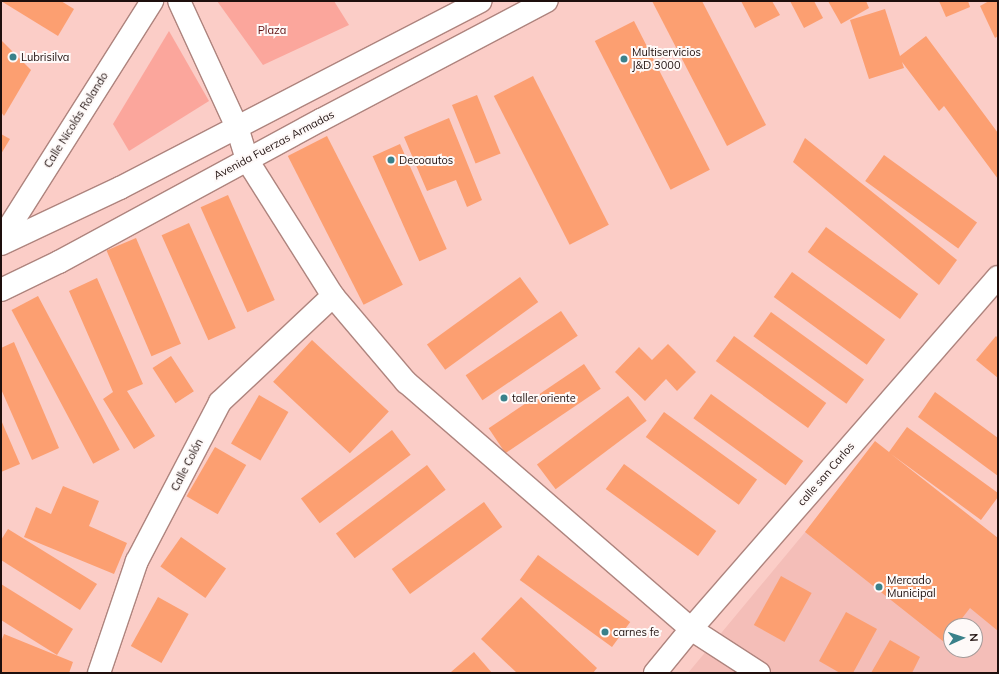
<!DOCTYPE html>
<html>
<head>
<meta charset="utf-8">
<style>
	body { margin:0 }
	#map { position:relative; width:999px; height:674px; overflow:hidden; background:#fbcdc7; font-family:Mulish,sans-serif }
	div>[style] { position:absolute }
	.built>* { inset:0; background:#f4beb8 }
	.green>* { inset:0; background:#fba69c }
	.building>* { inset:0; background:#fc9f71; transform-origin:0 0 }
	.roads { filter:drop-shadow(1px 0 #ae847e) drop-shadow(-1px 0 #ae847e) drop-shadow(0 1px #ae847e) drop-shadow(0 -1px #ae847e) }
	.minor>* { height:22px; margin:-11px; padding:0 11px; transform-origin:11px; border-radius:11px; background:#fff }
	.dots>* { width:11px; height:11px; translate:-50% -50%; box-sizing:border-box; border:2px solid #fef9f8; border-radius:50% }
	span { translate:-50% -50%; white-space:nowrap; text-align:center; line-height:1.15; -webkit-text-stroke:4px #fef9f8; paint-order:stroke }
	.park-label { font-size:11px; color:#5e0d0d }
	.poi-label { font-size:11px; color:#1e0f0d }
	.left { translate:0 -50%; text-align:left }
	.street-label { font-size:11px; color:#1e0f0d }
	.frame { position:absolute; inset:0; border:2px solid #1e0f0d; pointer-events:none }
	.north { position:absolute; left:943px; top:618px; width:40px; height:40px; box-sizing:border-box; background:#fef9f8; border:1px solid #a49b9a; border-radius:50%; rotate:87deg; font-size:11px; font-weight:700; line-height:16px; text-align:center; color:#1e0f0d }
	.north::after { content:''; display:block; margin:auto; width:14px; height:18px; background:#3a818a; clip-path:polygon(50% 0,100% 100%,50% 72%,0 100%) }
</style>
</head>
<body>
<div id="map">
	<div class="built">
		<div style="clip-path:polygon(evenodd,875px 448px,998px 548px,998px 673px,688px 673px,875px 448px,951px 626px,975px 626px,975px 650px,951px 650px,951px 626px)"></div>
	</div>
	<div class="green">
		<div style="clip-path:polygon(217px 1px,334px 1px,349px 25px,263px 65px)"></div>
		<div style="clip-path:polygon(169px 31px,209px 101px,129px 151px,113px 124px)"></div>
	</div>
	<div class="building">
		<div style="clip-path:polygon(1px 1px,61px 1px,74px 9px,58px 36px)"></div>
		<div style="clip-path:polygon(652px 1px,702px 1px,766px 125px,727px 146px)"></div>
		<div style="clip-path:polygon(741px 1px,772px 1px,780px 15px,755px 28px)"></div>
		<div style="clip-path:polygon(790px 1px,814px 1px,823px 18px,804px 28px)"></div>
		<div style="clip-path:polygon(828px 1px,866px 1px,869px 8px,841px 24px)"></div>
		<div style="clip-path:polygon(939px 1px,968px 1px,970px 7px,946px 17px)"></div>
		<div style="clip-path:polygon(989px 1px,998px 1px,998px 36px,995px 38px,980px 6px)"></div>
		<div style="clip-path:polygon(885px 9px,900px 56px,926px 36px,998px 133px,998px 179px,944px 106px,939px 111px,902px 62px,904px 68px,869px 79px,850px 20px)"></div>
		<div style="left:634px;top:21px;width:167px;height:44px;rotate:63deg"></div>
		<div style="clip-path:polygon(1px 40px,31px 70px,4px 116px,1px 112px)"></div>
		<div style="left:533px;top:76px;width:167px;height:44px;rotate:63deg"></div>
		<div style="left:477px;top:95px;width:63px;height:27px;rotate:68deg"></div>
		<div style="clip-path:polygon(449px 118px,482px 200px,467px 207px,456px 180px,427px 191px,404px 137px)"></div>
		<div style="clip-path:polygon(1px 134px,10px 139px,1px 154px)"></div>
		<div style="left:327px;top:136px;width:167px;height:44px;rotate:63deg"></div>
		<div style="clip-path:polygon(805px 138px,957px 260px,939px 285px,793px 162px)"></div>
		<div style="left:400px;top:144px;width:115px;height:30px;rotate:66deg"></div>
		<div style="left:884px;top:155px;width:115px;height:32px;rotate:36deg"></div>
		<div style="left:228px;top:195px;width:115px;height:30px;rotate:66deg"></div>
		<div style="left:189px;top:223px;width:115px;height:30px;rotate:66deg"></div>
		<div style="left:826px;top:227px;width:114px;height:31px;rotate:36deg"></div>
		<div style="left:136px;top:238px;width:115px;height:32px;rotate:67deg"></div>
		<div style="left:792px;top:272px;width:115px;height:31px;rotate:36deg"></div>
		<div style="left:520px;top:277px;width:31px;height:115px;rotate:54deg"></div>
		<div style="clip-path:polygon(97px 278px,143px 384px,127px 391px,155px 436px,134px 449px,103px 399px,113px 392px,69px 291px)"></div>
		<div style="left:38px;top:296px;width:174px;height:30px;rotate:62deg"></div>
		<div style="left:561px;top:311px;width:30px;height:115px;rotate:56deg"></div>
		<div style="left:771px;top:312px;width:115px;height:30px;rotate:36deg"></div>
		<div style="left:734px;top:336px;width:114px;height:31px;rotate:36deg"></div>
		<div style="clip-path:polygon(996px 336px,998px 338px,998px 378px,976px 360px)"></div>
		<div style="left:312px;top:340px;width:105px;height:57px;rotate:43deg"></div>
		<div style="clip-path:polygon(14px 342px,59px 448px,32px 460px,1px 389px,1px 348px)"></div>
		<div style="clip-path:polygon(668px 344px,696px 372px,677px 391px,666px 379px,645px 401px,615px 372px,639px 347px,652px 360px)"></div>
		<div style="left:171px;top:356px;width:42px;height:22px;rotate:57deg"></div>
		<div style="left:584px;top:364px;width:30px;height:115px;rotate:56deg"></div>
		<div style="clip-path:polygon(935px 392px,998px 438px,998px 476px,918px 417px)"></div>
		<div style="left:711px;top:394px;width:114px;height:30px;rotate:36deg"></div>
		<div style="left:259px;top:395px;width:34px;height:56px;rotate:30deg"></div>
		<div style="left:628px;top:396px;width:31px;height:114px;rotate:53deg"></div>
		<div style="left:664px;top:412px;width:115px;height:31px;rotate:36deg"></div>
		<div style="clip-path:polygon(1px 420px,20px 464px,1px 472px)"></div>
		<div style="clip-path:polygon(907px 427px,998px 493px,998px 497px,981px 520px,891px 454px,998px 538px,998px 631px,970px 608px,956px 626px,951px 626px,951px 633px,944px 642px,805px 532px,875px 441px,889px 452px)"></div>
		<div style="left:392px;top:430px;width:31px;height:114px;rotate:53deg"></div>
		<div style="left:215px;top:447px;width:36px;height:57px;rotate:30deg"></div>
		<div style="left:624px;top:464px;width:114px;height:31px;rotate:36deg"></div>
		<div style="left:427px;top:465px;width:31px;height:114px;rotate:53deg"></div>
		<div style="clip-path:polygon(63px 486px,99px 501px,89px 526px,127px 543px,114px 574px,24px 537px,36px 507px,51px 514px)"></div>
		<div style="left:484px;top:502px;width:31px;height:114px;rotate:54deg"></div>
		<div style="clip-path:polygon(8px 529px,97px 584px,80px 610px,1px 560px,1px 540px)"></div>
		<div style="left:181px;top:537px;width:55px;height:36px;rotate:35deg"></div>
		<div style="left:538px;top:555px;width:114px;height:31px;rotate:36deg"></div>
		<div style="left:781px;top:576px;width:35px;height:56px;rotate:29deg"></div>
		<div style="clip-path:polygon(1px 584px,73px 629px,57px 655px,1px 620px)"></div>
		<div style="left:158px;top:597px;width:35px;height:56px;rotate:29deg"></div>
		<div style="clip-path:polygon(521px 597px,597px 668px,593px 673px,517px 673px,481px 639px)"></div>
		<div style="clip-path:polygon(846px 612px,877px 629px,853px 673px,840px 673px,819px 661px)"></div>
		<div style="clip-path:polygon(4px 634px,73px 662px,69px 673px,1px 672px,1px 642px)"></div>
		<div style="clip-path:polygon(890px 640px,920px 657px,912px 673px,871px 673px)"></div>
		<div style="clip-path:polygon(474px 652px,492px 673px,453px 673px,451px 672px)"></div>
	</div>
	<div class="roads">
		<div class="minor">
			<div style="left:179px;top:1px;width:139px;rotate:65.3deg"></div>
			<div style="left:237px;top:127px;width:34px;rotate:73deg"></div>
			<div style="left:247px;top:160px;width:161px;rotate:57.7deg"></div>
			<div style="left:333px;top:296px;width:113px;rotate:49.7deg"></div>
			<div style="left:406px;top:382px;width:377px;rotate:40.9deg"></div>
			<div style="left:691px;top:629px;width:81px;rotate:32.9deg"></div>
			<div style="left:1px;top:240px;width:283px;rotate:-57.7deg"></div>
			<div style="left:1px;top:244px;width:132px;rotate:-25.2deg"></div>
			<div style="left:120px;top:188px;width:406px;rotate:-27.4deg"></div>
			<div style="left:1px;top:290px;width:64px;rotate:-25.8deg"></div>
			<div style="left:59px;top:262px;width:298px;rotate:-28.5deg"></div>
			<div style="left:321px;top:120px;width:255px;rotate:-27.8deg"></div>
			<div style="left:99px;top:673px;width:118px;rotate:-71.3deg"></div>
			<div style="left:137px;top:561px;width:179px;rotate:-62.4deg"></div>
			<div style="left:220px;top:402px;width:155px;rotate:-43.2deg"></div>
			<div style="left:655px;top:673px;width:57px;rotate:-50.7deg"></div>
			<div style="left:691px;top:629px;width:467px;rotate:-48.9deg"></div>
		</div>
	</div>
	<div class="dots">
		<div style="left:13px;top:57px;background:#3a818a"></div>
		<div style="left:624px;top:59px;background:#3a818a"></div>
		<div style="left:391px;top:160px;background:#3a818a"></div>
		<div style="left:504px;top:398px;background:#3a818a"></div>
		<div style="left:879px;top:587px;background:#3a818a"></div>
		<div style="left:605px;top:632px;background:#3a818a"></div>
	</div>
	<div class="park-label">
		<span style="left:272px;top:30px">Plaza</span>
	</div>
	<div class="poi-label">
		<span class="left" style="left:632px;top:59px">Multiservicios<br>J&amp;D 3000</span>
		<span class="left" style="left:21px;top:57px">Lubrisilva</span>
		<span class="left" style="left:399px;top:160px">Decoautos</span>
		<span class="left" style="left:512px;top:398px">taller oriente</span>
		<span class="left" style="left:887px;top:587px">Mercado<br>Municipal</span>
		<span class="left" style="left:613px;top:632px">carnes fe</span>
	</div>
	<div class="street-label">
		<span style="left:76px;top:120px;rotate:-58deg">Calle Nicolás Rolando</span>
		<span style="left:274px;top:145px;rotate:-28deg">Avenida Fuerzas Armadas</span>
		<span style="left:187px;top:465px;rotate:-63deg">Calle Colón</span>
		<span style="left:826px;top:474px;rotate:-49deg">calle san Carlos</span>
	</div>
	<div class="frame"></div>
	<div class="north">N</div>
</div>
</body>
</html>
